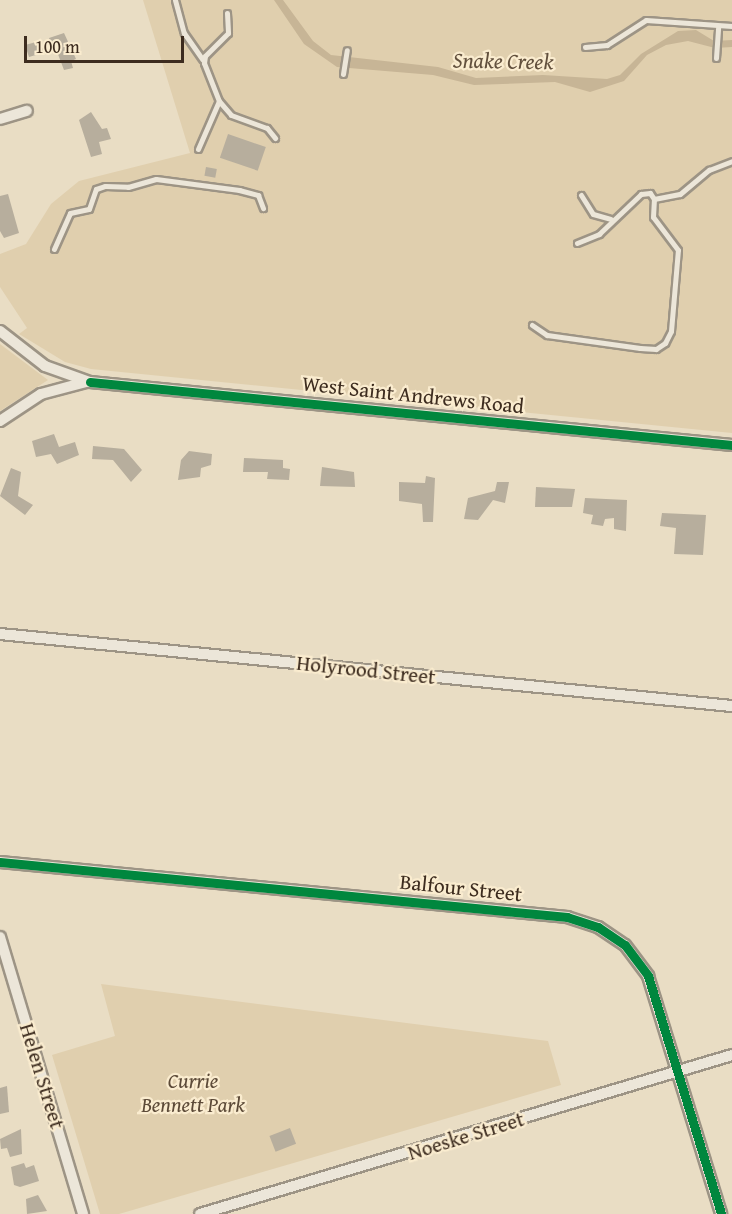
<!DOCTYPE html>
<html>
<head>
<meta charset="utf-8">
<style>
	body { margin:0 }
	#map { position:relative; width:732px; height:1214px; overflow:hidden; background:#e9ddc4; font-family:"Gentium Book Plus",serif }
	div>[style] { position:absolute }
	.green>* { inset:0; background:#e0cfae }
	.water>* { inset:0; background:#c7b596 }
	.building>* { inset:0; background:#b7ae9d; transform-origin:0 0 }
	.roads { filter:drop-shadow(2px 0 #9d9485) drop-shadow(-2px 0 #9d9485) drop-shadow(0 2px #9d9485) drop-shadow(0 -2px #9d9485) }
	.service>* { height:5px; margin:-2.5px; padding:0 2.5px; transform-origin:2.5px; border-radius:2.5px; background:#ece6d9 }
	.minor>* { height:10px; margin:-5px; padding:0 5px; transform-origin:5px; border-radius:5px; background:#ece6d9 }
	.cycleway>* { height:9px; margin:-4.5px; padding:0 4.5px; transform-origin:4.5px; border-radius:4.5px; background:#00873e }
	span { translate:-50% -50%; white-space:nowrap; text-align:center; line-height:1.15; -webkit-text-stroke:4.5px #faeccf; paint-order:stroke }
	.street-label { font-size:21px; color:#3d2c1f }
	.park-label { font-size:21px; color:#5c4a38; font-style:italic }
	.water-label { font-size:22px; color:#62503d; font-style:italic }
	.scale { position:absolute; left:24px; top:36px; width:160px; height:27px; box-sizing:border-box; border:3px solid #3d2c1f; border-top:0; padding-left:8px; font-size:18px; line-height:21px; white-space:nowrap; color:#3d2c1f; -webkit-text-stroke:4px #faeccf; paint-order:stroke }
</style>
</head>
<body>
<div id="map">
	<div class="green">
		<div style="clip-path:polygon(143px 0,732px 0,732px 433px,91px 369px,65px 362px,19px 334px,27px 328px,0 287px,0 254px,26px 244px,51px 204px,79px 181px,190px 153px)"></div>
		<div style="clip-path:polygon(0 344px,48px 380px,0 411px)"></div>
		<div style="clip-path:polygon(101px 984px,548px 1041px,561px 1085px,119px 1214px,100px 1214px,52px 1055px,115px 1036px)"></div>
	</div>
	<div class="water">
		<div style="clip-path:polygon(274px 0,283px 0,313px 41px,331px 55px,438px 67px,476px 78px,543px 75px,607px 79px,620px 75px,641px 54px,678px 31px,696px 30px,714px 41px,732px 40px,732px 47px,715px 48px,688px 41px,666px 45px,647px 55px,624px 81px,590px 92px,555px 82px,474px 85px,433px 75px,337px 67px,304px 44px)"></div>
	</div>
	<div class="building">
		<div style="clip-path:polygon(64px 33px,76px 59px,71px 61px,73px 68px,64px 70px,56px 49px,29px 57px,25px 45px,40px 41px,42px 48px,51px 45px,49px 38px)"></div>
		<div style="clip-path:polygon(91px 112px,102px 129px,107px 128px,111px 139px,99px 142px,102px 154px,91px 157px,79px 120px)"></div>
		<div style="left:228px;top:134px;width:40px;height:25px;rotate:19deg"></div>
		<div style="left:206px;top:167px;width:11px;height:9px;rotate:10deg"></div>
		<div style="clip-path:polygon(8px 194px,19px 233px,4px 238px,0 231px,0 196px)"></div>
		<div style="clip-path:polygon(54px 434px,59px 447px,75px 442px,79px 455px,57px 464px,51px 454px,36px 457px,32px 441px)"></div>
		<div style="clip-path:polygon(93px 446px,124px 449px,142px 470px,131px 482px,113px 460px,92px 459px)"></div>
		<div style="clip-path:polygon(189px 451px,212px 454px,211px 465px,201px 468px,200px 477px,178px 480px,181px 460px)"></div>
		<div style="clip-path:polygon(244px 458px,283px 460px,283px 468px,290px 469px,289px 480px,267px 479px,268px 472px,243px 472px)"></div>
		<div style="clip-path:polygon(322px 467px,354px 472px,355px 487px,320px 486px)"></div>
		<div style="clip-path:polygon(11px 468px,21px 472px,18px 496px,33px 505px,25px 515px,0 496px)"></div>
		<div style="clip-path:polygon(426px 476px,435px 478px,433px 522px,423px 522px,422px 504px,399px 501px,399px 482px,425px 483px)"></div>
		<div style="clip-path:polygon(497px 482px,509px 482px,505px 503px,493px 500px,478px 520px,464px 519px,468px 498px,495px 491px)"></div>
		<div style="clip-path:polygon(536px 487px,575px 489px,572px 507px,535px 507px)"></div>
		<div style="clip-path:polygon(585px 498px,627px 500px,626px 531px,614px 529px,614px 518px,605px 519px,603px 526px,591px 524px,593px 515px,583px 513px)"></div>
		<div style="clip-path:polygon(662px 513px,706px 515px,703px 555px,674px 554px,676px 528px,660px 526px)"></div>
		<div style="clip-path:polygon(7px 1086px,9px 1112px,0 1114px,0 1088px)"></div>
		<div style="left:290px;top:1128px;width:17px;height:22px;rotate:69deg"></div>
		<div style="clip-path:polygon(21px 1129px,22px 1154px,10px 1157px,7px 1148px,1px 1149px,0 1139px)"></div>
		<div style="clip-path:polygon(24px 1163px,26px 1168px,34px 1165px,39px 1181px,20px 1187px,14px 1185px,11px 1167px)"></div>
		<div style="clip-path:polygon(38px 1195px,47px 1211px,27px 1214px,26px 1199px)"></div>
	</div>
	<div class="roads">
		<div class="service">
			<div style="left:175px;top:0;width:34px;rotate:75deg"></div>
			<div style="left:184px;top:33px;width:32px;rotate:55deg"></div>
			<div style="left:227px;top:13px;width:20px;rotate:87deg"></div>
			<div style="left:228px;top:33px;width:33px;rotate:135deg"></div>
			<div style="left:205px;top:56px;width:7px;rotate:98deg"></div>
			<div style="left:204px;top:63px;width:41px;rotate:68.5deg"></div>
			<div style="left:219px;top:101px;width:18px;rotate:49deg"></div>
			<div style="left:231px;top:115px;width:38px;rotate:20deg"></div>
			<div style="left:267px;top:128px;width:13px;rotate:51deg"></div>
			<div style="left:585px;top:47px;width:22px;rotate:-5deg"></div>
			<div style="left:607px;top:45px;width:46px;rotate:-32.7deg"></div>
			<div style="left:646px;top:20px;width:86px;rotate:4deg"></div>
			<div style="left:716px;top:58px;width:31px;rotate:-86deg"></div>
			<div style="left:343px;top:74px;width:24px;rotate:-81deg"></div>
			<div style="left:198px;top:149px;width:52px;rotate:-66.4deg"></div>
			<div style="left:581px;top:195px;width:22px;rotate:58deg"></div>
			<div style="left:593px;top:214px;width:18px;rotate:16deg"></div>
			<div style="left:577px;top:243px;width:24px;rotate:-22deg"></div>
			<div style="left:599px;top:234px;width:58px;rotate:-43.6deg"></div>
			<div style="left:641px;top:194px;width:9px;rotate:-6deg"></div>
			<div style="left:650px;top:193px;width:7px;rotate:56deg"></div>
			<div style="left:654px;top:199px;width:26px;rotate:-11deg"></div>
			<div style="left:680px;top:194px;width:38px;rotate:-40deg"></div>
			<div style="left:709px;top:170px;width:25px;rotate:-21deg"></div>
			<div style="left:54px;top:249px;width:39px;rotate:-66deg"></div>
			<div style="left:70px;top:213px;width:19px;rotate:-12deg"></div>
			<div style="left:89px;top:209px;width:21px;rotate:-71deg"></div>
			<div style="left:96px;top:189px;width:9px;rotate:-18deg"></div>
			<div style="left:105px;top:186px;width:23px;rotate:2deg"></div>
			<div style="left:128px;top:187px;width:29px;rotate:-16deg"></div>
			<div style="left:156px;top:179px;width:84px;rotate:7.5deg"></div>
			<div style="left:239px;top:190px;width:20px;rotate:15deg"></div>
			<div style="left:258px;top:195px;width:14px;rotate:69deg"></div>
			<div style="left:532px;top:325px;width:18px;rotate:34deg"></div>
			<div style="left:547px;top:335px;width:94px;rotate:8deg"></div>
			<div style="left:640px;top:348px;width:16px;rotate:4deg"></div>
			<div style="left:656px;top:349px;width:11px;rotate:-34deg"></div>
			<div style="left:665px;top:343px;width:13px;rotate:-63deg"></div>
			<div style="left:671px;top:331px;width:81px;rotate:-85.1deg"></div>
			<div style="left:678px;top:250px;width:41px;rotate:-127.1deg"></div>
			<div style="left:653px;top:217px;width:18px;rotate:-87deg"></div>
		</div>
		<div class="minor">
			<div style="left:0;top:119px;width:28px;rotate:-17deg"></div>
			<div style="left:0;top:331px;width:57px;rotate:37.9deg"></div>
			<div style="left:45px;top:366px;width:48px;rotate:19.6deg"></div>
			<div style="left:90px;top:382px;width:645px;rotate:5.6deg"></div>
			<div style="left:0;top:421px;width:49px;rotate:-33.4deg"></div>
			<div style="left:41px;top:394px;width:47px;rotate:-14.9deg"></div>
			<div style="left:0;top:634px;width:736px;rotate:5.62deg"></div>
			<div style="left:0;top:862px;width:570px;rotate:5.54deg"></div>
			<div style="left:567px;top:917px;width:33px;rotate:18deg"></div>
			<div style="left:598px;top:927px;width:32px;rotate:34deg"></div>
			<div style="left:625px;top:945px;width:39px;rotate:53deg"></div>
			<div style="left:648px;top:976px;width:249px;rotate:72.9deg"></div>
			<div style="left:0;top:937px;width:289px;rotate:73.3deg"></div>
			<div style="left:200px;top:1214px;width:555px;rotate:-16.64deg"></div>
		</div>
	</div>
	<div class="cycleway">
		<div style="left:90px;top:382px;width:645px;rotate:5.6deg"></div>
		<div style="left:0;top:862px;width:570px;rotate:5.54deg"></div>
		<div style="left:567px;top:917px;width:33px;rotate:18deg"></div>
		<div style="left:598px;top:927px;width:32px;rotate:34deg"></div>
		<div style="left:625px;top:945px;width:39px;rotate:53deg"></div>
		<div style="left:648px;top:976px;width:249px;rotate:72.9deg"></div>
	</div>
	<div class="street-label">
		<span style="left:413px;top:395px;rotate:6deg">West Saint Andrews Road</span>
		<span style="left:366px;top:670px;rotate:6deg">Holyrood Street</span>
		<span style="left:461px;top:888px;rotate:6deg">Balfour Street</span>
		<span style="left:42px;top:1076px;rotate:73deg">Helen Street</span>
		<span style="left:466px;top:1136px;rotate:-17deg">Noeske Street</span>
	</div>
	<div class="park-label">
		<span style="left:193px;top:1093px">Currie<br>Bennett Park</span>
	</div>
	<div class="water-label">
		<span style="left:503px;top:61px;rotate:1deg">Snake Creek</span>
	</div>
	<div class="scale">100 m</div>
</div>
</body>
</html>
